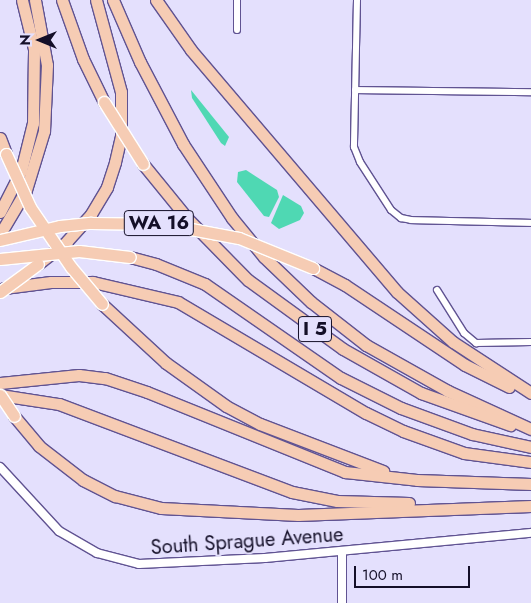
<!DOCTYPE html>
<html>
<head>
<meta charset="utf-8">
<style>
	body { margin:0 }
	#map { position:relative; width:531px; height:603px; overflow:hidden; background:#e4e0fd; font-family:Jost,sans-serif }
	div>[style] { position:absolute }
	.water>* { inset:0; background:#4fd8b3 }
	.roads { filter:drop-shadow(1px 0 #605392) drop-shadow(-1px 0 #605392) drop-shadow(0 1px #605392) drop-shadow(0 -1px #605392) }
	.minor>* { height:6px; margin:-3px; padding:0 3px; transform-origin:3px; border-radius:3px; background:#fff }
	.tertiary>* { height:8px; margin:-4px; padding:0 4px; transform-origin:4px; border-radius:4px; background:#fff }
	.motorway>* { height:11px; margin:-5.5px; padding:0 5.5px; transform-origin:5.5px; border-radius:5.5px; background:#f6ccb4 }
	.bridges { filter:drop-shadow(1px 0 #fff) drop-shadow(-1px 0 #fff) drop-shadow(0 1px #fff) drop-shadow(0 -1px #fff) }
	.motorway-bridge>* { height:11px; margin:-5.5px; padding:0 5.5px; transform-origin:5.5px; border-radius:5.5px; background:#f6ccb4 }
	span { translate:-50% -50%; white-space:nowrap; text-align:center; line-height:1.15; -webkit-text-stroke:4px #e4e0fd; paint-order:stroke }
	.shield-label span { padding:1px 4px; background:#e4e0fd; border:1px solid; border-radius:4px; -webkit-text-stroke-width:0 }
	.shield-label { font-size:19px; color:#140f28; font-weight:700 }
	.street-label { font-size:20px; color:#140f28 }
	.north { position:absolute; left:15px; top:15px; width:50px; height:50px; -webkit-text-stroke:4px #e4e0fd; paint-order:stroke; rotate:270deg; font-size:14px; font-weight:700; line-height:20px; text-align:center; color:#140f28 }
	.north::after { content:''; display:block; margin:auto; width:18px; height:22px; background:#140f28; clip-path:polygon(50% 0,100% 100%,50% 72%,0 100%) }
	.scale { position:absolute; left:354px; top:566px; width:116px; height:22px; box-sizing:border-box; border:2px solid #140f28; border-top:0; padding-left:6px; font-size:15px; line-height:18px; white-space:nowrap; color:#140f28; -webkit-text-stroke:4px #e4e0fd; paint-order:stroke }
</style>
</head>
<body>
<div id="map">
	<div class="water">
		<div style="clip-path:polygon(191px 90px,229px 137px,225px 146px,221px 143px,192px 98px)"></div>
		<div style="clip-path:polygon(246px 170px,277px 190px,279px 197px,269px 217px,264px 216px,237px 182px,238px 172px)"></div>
		<div style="clip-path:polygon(283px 195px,301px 206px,304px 213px,300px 220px,279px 229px,271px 223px)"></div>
	</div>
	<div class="roads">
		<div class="minor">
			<div style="left:357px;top:0;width:147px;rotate:91.2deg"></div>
			<div style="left:354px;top:147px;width:16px;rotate:68deg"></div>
			<div style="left:360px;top:162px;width:57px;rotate:57.1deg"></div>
			<div style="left:391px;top:210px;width:13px;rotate:39deg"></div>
			<div style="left:401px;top:218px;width:10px;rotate:11deg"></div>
			<div style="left:411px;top:220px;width:120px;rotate:1.4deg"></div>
			<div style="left:237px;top:30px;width:30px;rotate:-90deg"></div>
			<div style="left:355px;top:90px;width:176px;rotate:0.7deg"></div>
			<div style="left:437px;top:290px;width:51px;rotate:57.9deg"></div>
			<div style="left:464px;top:333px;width:16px;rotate:40deg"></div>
			<div style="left:476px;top:343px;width:55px;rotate:-1deg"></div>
		</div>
		<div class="tertiary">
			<div style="left:0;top:467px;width:87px;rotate:47.3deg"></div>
			<div style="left:59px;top:531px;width:44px;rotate:30.1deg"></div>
			<div style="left:97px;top:553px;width:43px;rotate:14.7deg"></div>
			<div style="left:139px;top:564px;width:126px;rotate:-2.7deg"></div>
			<div style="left:265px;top:558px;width:267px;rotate:-5.4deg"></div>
			<div style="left:342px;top:551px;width:52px;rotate:90deg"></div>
		</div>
		<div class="motorway">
			<div style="left:62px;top:0;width:63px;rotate:70.4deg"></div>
			<div style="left:83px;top:59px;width:48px;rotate:64deg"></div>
			<div style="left:113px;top:0;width:68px;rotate:66.5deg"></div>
			<div style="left:140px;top:62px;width:93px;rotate:62.3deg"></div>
			<div style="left:183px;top:144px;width:89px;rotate:56.5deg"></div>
			<div style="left:232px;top:218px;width:50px;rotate:50.6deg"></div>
			<div style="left:264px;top:257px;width:65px;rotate:43.8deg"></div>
			<div style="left:311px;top:302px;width:70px;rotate:38deg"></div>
			<div style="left:366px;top:345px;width:94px;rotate:29.3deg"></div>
			<div style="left:448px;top:391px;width:91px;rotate:24.6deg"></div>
			<div style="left:156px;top:0;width:61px;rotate:55deg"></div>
			<div style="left:191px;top:50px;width:318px;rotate:49.6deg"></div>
			<div style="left:397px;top:292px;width:75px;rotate:41.8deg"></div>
			<div style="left:453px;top:342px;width:93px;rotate:33.2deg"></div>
			<div style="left:0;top:138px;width:17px;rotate:69deg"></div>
			<div style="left:143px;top:164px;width:70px;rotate:50.8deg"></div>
			<div style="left:187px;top:218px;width:87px;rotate:45.5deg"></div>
			<div style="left:248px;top:280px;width:117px;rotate:36deg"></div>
			<div style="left:343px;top:349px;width:90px;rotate:29.4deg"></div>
			<div style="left:421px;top:393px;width:95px;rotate:19.8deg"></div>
			<div style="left:0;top:212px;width:46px;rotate:-62.9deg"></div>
			<div style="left:21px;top:171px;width:49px;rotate:-76deg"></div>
			<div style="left:33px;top:123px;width:74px;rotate:-89.2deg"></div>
			<div style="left:34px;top:49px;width:50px;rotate:-103.8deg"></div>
			<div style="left:0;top:234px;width:51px;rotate:-59.4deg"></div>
			<div style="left:26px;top:190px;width:62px;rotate:-73deg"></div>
			<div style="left:44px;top:131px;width:66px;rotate:-87.4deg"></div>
			<div style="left:47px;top:65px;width:66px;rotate:-100.5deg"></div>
			<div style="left:130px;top:257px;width:27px;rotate:15deg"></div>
			<div style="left:156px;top:264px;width:53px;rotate:22.2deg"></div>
			<div style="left:205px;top:284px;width:165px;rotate:34.7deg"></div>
			<div style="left:341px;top:378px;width:67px;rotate:26.6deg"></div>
			<div style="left:401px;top:408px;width:76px;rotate:20.1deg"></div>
			<div style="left:472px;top:434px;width:60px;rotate:12.4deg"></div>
			<div style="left:38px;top:264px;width:37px;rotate:-38deg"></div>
			<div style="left:67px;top:241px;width:36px;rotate:-48deg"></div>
			<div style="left:91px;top:214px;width:31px;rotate:-59deg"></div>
			<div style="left:107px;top:187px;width:26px;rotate:-72deg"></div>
			<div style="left:115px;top:162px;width:27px;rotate:-77deg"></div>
			<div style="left:121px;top:136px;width:44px;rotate:-90deg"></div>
			<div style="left:121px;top:92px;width:95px;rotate:-105.2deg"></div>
			<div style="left:313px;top:268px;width:36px;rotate:28deg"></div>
			<div style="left:345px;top:285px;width:144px;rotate:33.7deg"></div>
			<div style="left:465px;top:365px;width:49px;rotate:26.6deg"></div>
			<div style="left:4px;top:288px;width:47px;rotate:-7.3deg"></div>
			<div style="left:51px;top:282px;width:42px"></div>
			<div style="left:93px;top:282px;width:87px;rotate:13.2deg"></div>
			<div style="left:178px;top:302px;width:218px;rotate:30.6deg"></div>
			<div style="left:366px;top:413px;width:41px;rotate:25.9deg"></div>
			<div style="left:403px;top:431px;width:65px;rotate:19.8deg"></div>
			<div style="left:464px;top:453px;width:68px;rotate:7.7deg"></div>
			<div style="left:102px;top:304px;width:87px;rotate:42.7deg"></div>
			<div style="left:166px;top:363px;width:74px;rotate:35.6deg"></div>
			<div style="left:226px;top:406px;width:38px;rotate:28deg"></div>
			<div style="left:260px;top:424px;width:132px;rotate:20.9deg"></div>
			<div style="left:0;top:383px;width:79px;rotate:-5.8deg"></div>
			<div style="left:79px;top:375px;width:26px;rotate:7deg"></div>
			<div style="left:105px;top:378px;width:44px;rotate:18.4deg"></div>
			<div style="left:147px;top:392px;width:214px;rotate:22deg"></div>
			<div style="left:345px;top:472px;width:72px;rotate:6.3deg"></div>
			<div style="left:417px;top:480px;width:114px;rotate:2deg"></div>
			<div style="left:0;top:395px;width:60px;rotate:8.7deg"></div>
			<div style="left:59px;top:404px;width:249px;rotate:20.7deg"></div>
			<div style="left:292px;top:492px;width:46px;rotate:11.3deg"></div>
			<div style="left:337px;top:501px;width:72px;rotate:1.6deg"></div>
			<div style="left:14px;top:416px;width:39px;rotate:50deg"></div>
			<div style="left:39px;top:446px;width:56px;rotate:37.7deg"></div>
			<div style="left:83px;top:480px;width:36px;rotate:27deg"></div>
			<div style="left:115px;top:496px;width:48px;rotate:14.6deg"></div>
			<div style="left:161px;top:508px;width:137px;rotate:2.9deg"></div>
			<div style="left:298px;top:515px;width:233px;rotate:-2.2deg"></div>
		</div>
	</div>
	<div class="bridges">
		<div class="motorway-bridge">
			<div style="left:104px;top:102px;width:73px;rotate:57.8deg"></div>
			<div style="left:6px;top:154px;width:58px;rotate:65.6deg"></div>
			<div style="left:30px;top:207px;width:73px;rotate:55.7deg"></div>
			<div style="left:71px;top:267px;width:48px;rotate:50deg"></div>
			<div style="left:0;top:240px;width:62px;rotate:-13.1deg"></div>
			<div style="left:60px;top:226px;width:31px;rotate:-6deg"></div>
			<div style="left:91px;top:223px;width:73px;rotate:0.8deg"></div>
			<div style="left:164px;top:224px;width:76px;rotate:10.6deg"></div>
			<div style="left:239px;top:238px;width:80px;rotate:22.1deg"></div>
			<div style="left:0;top:259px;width:79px;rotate:-5.8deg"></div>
			<div style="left:79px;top:251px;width:51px;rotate:6.7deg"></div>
			<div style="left:0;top:292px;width:47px;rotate:-36.4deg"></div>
			<div style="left:0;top:395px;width:25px;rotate:56deg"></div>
		</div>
	</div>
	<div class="shield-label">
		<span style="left:159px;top:223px">WA 16</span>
		<span style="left:315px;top:329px">I 5</span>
	</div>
	<div class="street-label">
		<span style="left:247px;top:541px;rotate:-4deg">South Sprague Avenue</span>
	</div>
	<div class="north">N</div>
	<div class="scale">100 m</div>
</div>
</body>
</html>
